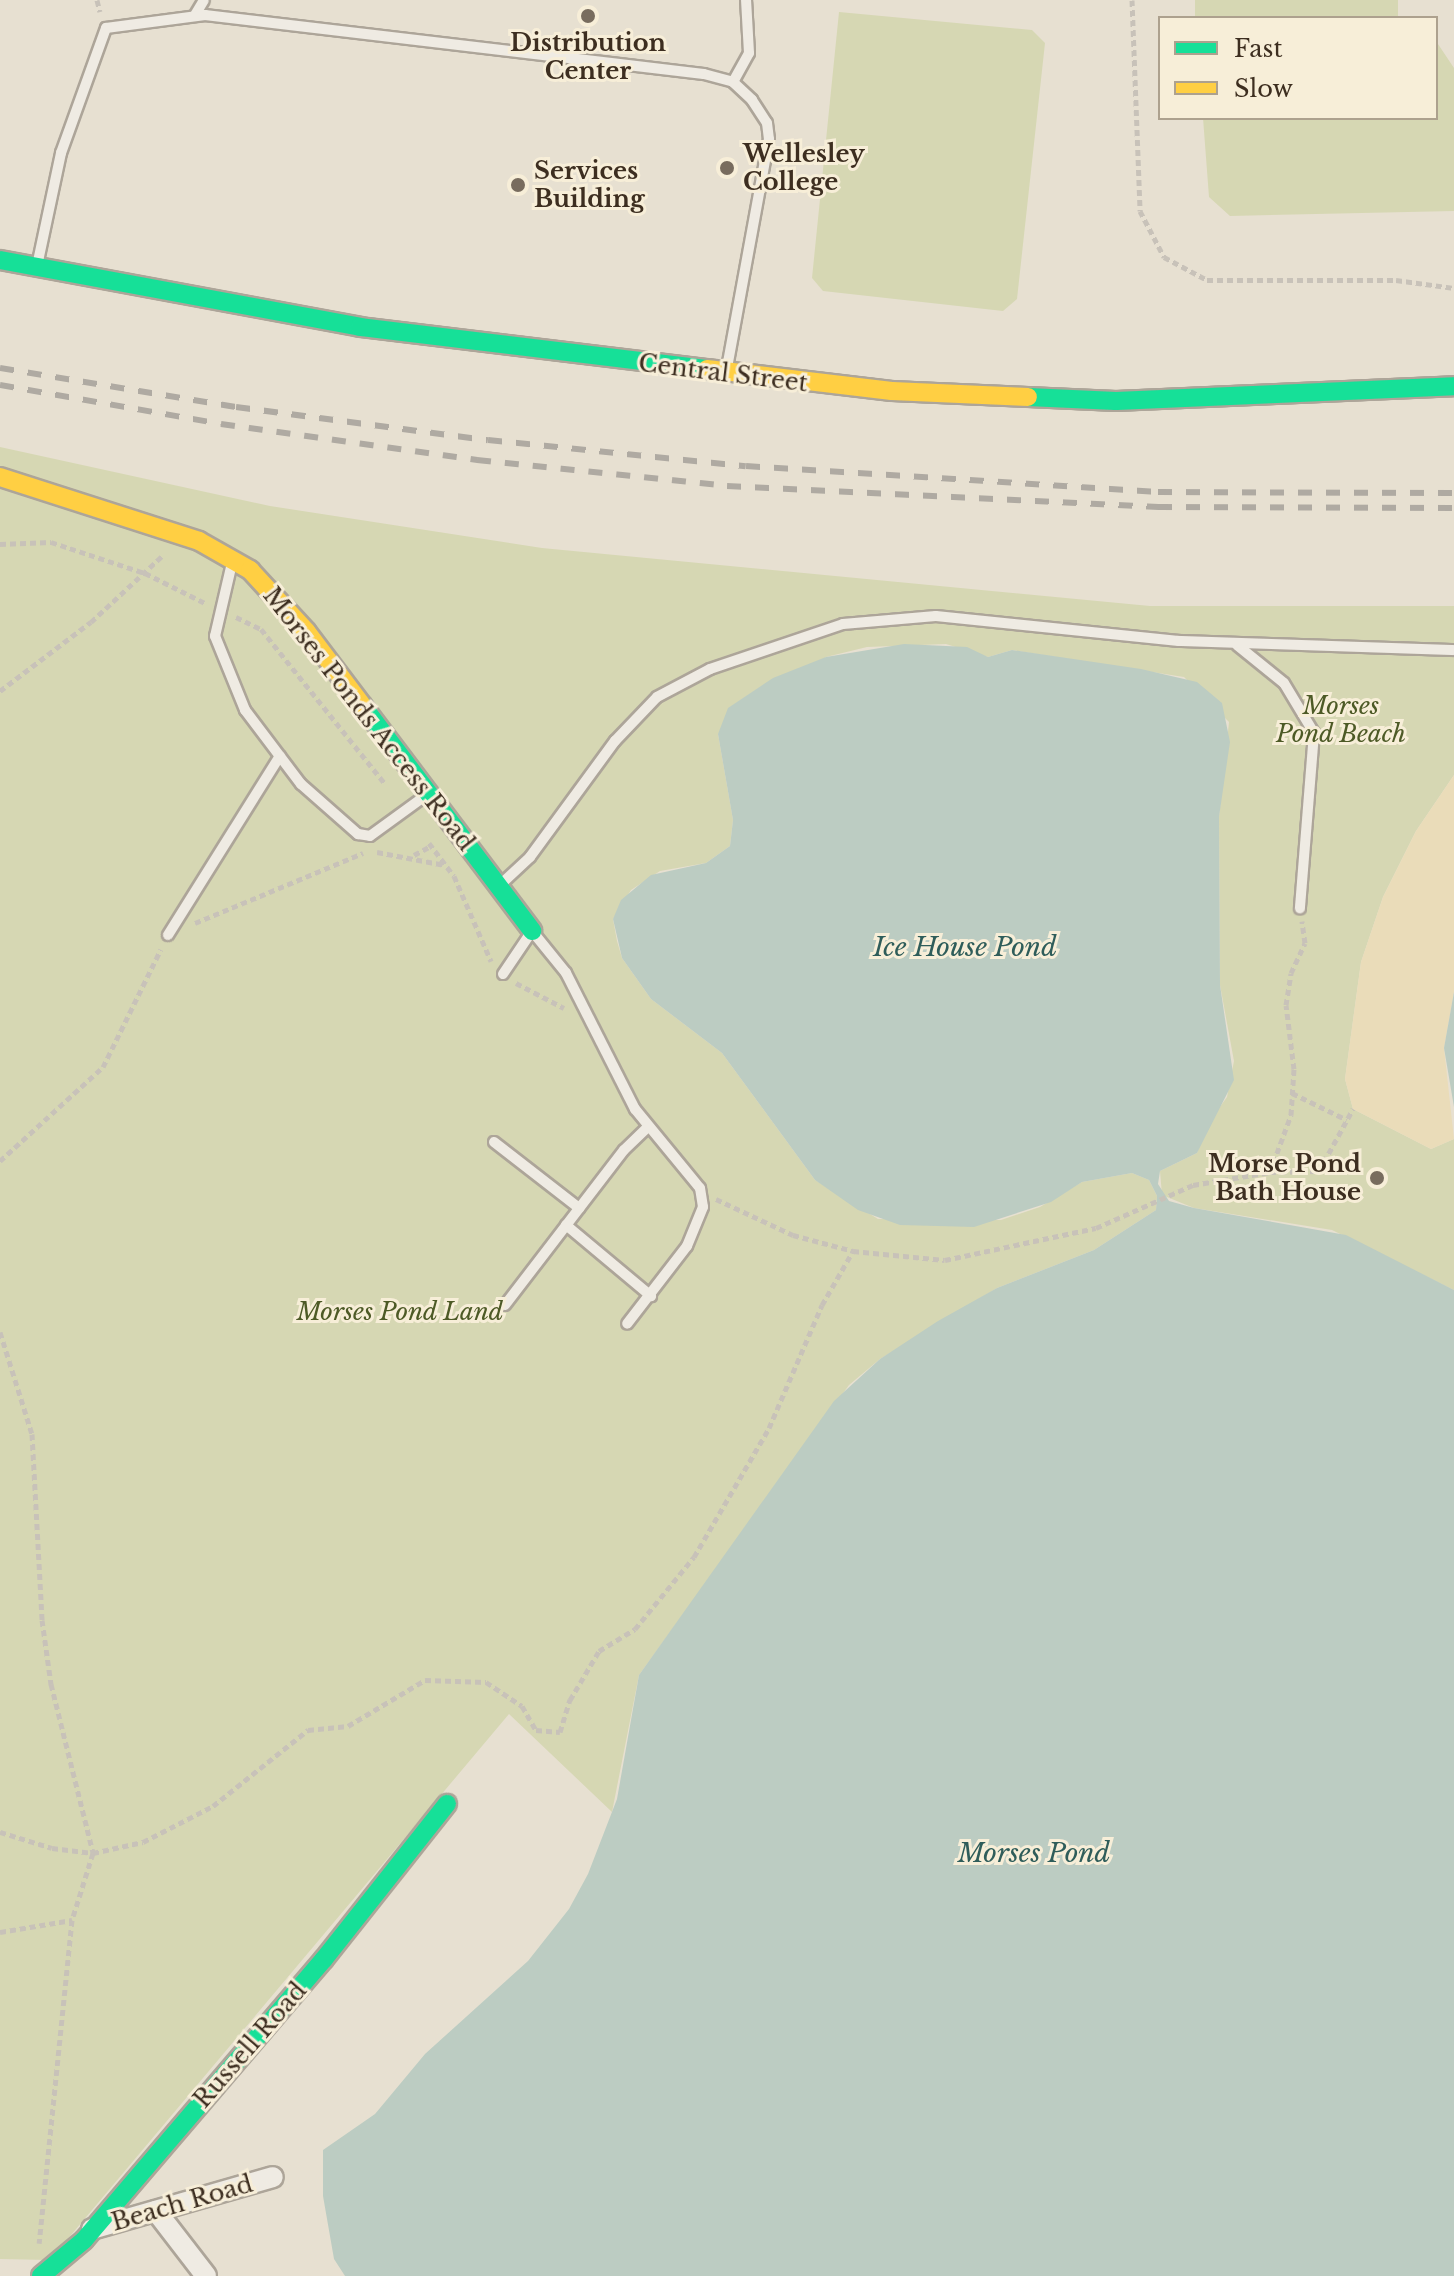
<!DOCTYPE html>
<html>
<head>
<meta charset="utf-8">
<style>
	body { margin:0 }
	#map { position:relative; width:1454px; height:2276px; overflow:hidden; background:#e7e0d1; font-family:"Libre Baskerville",serif }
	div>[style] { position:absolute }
	.green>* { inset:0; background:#d6d7b3; transform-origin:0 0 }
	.sand>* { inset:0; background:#eadcb9 }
	.water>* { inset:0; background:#bcccc2 }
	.path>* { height:5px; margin-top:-2.5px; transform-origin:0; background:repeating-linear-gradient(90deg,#c8c2b9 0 6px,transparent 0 10px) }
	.roads { filter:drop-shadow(2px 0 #ada599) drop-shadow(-2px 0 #ada599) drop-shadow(0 2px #ada599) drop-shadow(0 -2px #ada599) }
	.lane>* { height:10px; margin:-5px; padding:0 5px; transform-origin:5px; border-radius:5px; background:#efebe3 }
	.street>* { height:20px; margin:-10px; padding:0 10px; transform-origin:10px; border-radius:10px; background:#efebe3 }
	.fast>* { height:18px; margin:-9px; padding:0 9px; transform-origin:9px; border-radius:9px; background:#16e098 }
	.slow>* { height:18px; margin:-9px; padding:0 9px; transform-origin:9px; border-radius:9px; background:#ffcf43 }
	.rail>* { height:6px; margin-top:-3px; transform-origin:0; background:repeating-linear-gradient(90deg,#afaaa2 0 14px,transparent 0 28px) }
	.dots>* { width:22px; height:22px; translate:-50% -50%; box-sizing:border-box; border:4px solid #f7eed8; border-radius:50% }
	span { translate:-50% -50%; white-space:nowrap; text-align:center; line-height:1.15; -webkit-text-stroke:6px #f7eed8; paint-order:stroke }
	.poi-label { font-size:24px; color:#3d2e20; font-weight:700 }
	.left { translate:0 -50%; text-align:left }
	.right { translate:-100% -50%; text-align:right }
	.street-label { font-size:24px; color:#3d2e20 }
	.park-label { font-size:24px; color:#4d5a26; font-style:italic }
	.water-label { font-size:26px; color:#2f5d5a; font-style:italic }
	.legend { position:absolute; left:1158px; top:16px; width:280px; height:104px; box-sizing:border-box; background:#f7eed8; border:2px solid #ada18e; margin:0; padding:10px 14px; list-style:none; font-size:24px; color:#3d2e20 }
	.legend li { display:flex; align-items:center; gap:16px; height:40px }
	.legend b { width:40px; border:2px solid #ada18e }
</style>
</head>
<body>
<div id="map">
	<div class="green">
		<div style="left:1195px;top:0;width:203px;height:18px"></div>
		<div style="clip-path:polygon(839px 12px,1032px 30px,1045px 43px,1017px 299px,1003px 311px,823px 291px,812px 278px)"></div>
		<div style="clip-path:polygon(1436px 41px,1454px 68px,1454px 211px,1230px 216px,1209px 197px,1203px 118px,1436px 118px)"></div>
		<div style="clip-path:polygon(0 447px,270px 506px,542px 548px,1150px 606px,1454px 606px,1454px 775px,1416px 831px,1383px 897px,1361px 962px,1345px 1079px,1353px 1109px,1431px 1149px,1454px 1139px,1454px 1290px,1332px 1230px,1194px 1208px,1162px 1195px,1160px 1171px,1197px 1153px,1207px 1125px,1227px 1097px,1234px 1061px,1220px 985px,1219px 817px,1229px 722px,1184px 677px,1012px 650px,988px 657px,946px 644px,867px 647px,826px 657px,718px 734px,733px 820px,730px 846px,706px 863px,660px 871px,631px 890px,613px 919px,617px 941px,622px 958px,651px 999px,722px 1053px,815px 1180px,878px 1219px,1001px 1220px,1040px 1207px,1082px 1182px,1132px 1173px,1149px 1180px,1157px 1196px,1156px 1210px,1094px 1250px,997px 1288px,880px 1359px,849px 1385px,639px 1675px,612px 1812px,509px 1714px,50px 2260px,0 2259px)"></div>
	</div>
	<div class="sand">
		<div style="clip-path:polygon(1454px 775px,1454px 992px,1444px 1048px,1454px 1139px,1431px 1149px,1353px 1109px,1345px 1079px,1361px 962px,1383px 897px,1416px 831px)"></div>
	</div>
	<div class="water">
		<div style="clip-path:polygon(904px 644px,967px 647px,988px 657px,1012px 650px,1141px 669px,1197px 682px,1222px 703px,1230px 742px,1219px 817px,1220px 985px,1234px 1080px,1197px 1153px,1160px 1171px,1158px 1184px,1169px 1201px,1194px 1208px,1346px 1235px,1454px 1290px,1454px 2276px,345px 2276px,334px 2259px,323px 2196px,323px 2150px,375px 2114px,425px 2054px,528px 1961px,569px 1909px,588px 1874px,617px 1799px,639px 1675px,834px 1401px,880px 1359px,938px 1321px,997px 1288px,1094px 1250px,1156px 1210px,1157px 1196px,1149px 1180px,1132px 1173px,1082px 1182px,1051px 1202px,974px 1227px,900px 1225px,858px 1210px,815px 1180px,722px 1053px,651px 999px,622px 958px,613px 919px,621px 900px,651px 875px,706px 863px,730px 846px,733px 820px,718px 734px,728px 708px,773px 678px,826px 657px)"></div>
		<div style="clip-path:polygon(1454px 992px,1454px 1107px,1444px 1048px)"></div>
	</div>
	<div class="path">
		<div style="left:97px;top:0;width:12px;rotate:76deg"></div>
		<div style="left:1132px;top:0;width:211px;rotate:87.8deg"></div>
		<div style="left:1140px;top:211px;width:52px;rotate:62.4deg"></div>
		<div style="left:1164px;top:257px;width:49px;rotate:28.1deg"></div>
		<div style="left:1207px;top:280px;width:189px"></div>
		<div style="left:1396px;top:280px;width:59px;rotate:7.9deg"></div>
		<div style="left:0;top:544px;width:51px;rotate:-2.2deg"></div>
		<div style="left:51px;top:542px;width:99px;rotate:18.3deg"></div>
		<div style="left:145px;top:573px;width:67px;rotate:26.6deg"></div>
		<div style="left:236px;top:617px;width:28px;rotate:26deg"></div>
		<div style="left:261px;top:629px;width:198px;rotate:51.3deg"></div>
		<div style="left:0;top:691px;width:114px;rotate:-37.2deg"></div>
		<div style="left:91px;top:622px;width:97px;rotate:-42.9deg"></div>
		<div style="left:429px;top:843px;width:41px;rotate:52.9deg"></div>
		<div style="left:454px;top:876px;width:93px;rotate:66.5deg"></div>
		<div style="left:377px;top:852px;width:69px;rotate:10.8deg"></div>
		<div style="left:414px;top:855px;width:19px;rotate:-28deg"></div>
		<div style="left:195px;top:923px;width:182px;rotate:-22.6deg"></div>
		<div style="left:516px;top:983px;width:54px;rotate:27.5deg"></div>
		<div style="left:1292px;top:1093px;width:61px;rotate:26.1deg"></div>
		<div style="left:0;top:1161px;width:139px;rotate:-42.4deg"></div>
		<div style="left:103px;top:1067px;width:131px;rotate:-63.8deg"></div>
		<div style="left:1270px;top:1172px;width:49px;rotate:-1.2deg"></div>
		<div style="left:1319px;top:1171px;width:71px;rotate:-61.3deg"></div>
		<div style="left:716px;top:1199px;width:85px;rotate:25.1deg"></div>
		<div style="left:793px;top:1235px;width:62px;rotate:14.9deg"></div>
		<div style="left:853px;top:1251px;width:92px;rotate:5.6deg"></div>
		<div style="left:945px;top:1260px;width:154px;rotate:-12deg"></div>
		<div style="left:1096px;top:1228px;width:106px;rotate:-23.9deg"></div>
		<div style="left:1193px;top:1185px;width:78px;rotate:-9.6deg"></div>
		<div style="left:1270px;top:1172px;width:61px;rotate:-69.8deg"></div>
		<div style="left:1291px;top:1115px;width:46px;rotate:-86.3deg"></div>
		<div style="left:1294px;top:1069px;width:64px;rotate:-97.1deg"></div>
		<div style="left:1286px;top:1005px;width:32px;rotate:-81deg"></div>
		<div style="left:1291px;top:973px;width:33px;rotate:-65deg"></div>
		<div style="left:1305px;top:943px;width:22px;rotate:-98deg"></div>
		<div style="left:0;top:1332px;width:107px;rotate:72.6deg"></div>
		<div style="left:32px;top:1434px;width:186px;rotate:86.9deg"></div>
		<div style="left:42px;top:1620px;width:65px;rotate:82deg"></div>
		<div style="left:51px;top:1684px;width:174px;rotate:76deg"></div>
		<div style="left:93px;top:1853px;width:70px;rotate:107.4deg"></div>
		<div style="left:72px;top:1920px;width:325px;rotate:95.8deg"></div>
		<div style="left:0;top:1832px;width:54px;rotate:17.1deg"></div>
		<div style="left:52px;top:1848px;width:41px;rotate:7deg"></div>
		<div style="left:93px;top:1853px;width:51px;rotate:-12.4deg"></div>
		<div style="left:143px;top:1842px;width:79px;rotate:-27.2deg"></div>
		<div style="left:213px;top:1806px;width:122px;rotate:-38.7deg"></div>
		<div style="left:308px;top:1730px;width:40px;rotate:-5.7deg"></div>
		<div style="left:348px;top:1726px;width:90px;rotate:-30.9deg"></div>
		<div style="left:425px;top:1680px;width:61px;rotate:1.9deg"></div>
		<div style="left:486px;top:1682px;width:43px;rotate:33.7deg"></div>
		<div style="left:522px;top:1706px;width:28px;rotate:60deg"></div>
		<div style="left:536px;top:1730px;width:24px;rotate:5deg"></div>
		<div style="left:560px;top:1732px;width:34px;rotate:-73deg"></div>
		<div style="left:570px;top:1700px;width:57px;rotate:-59.4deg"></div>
		<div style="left:599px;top:1651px;width:42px;rotate:-31.4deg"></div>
		<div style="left:635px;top:1629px;width:93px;rotate:-50.7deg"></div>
		<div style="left:694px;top:1557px;width:149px;rotate:-59.8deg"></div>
		<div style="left:769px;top:1428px;width:134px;rotate:-66.7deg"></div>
		<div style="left:822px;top:1305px;width:62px;rotate:-60.1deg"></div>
		<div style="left:0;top:1932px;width:73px;rotate:-9.5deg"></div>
	</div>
	<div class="roads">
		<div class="lane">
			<div style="left:195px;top:15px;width:17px;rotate:-59deg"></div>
			<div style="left:733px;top:82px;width:33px;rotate:-61deg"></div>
			<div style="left:749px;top:53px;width:53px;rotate:-93.2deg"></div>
			<div style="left:37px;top:266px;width:116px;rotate:-78deg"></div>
			<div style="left:61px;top:153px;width:133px;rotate:-70.2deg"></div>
			<div style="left:106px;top:28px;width:100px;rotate:-7.5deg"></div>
			<div style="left:205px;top:15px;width:502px;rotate:6.74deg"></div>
			<div style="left:704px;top:74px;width:30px;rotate:15deg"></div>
			<div style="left:733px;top:82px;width:26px;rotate:43deg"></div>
			<div style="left:752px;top:100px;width:27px;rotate:57deg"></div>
			<div style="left:767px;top:123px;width:16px;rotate:83deg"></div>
			<div style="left:769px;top:139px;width:233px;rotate:100.4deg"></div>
			<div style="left:232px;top:563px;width:75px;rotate:103.1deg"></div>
			<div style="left:215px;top:636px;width:80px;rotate:67.9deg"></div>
			<div style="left:245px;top:710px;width:93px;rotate:52.9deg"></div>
			<div style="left:301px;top:784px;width:76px;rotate:41.3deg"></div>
			<div style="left:358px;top:834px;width:12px;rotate:9deg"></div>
			<div style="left:370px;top:836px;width:68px;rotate:-36deg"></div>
			<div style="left:1237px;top:645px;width:60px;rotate:39deg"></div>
			<div style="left:1284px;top:683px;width:58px;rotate:59deg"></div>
			<div style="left:1314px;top:733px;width:176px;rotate:94.6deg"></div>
			<div style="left:500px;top:885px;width:41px;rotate:-43deg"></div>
			<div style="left:530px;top:857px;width:144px;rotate:-53.8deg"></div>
			<div style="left:615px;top:741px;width:61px;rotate:-46.3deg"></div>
			<div style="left:657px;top:697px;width:60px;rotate:-27.8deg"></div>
			<div style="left:710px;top:669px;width:140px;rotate:-18.7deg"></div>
			<div style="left:843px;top:624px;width:93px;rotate:-4.9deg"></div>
			<div style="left:936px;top:616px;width:244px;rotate:5.9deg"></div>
			<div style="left:1179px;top:641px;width:275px;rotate:1.9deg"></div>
			<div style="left:168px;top:935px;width:211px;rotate:-58deg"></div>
			<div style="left:503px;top:974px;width:52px;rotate:-56deg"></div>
			<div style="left:532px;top:931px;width:54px;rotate:51deg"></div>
			<div style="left:566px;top:973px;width:153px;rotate:63.1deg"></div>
			<div style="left:635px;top:1109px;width:102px;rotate:50.6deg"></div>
			<div style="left:700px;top:1188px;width:19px;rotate:81deg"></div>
			<div style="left:703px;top:1207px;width:42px;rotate:112.3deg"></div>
			<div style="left:687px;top:1246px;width:98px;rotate:127.6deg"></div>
			<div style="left:494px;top:1142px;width:108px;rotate:37.8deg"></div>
			<div style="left:566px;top:1225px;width:111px;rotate:39.9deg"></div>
			<div style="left:505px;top:1305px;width:195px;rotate:-52.5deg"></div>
			<div style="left:624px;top:1150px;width:33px;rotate:-44deg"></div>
		</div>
		<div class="street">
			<div style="left:156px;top:2211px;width:82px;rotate:52.4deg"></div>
			<div style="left:92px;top:2229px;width:188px;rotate:-16deg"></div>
		</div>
		<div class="fast">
			<div style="left:0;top:260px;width:366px;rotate:10.5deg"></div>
			<div style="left:360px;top:327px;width:350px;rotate:6.9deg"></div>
			<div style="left:1028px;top:397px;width:88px;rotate:2.6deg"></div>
			<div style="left:1116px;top:401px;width:338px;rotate:-2.5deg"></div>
			<div style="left:362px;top:705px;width:283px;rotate:53deg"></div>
			<div style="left:41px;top:2276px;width:56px;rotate:-39.9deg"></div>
			<div style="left:84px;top:2240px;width:370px;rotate:-49.5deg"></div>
			<div style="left:324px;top:1959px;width:198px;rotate:-51.6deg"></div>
		</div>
		<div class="slow">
			<div style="left:707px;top:369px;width:186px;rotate:6.8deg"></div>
			<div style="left:892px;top:391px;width:136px;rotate:2.5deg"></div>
			<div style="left:0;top:477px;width:209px;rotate:17.8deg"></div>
			<div style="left:199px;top:541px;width:59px;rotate:29.6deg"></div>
			<div style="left:250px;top:570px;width:83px;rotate:47.4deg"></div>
			<div style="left:306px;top:631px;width:93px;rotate:52.9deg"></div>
		</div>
	</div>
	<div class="rail">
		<div style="left:0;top:368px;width:239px;rotate:9.4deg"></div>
		<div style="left:236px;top:407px;width:254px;rotate:7.5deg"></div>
		<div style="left:488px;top:440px;width:259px;rotate:5.8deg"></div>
		<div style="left:746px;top:466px;width:413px;rotate:3.6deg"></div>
		<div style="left:1158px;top:492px;width:296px;rotate:0.2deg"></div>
		<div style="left:0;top:385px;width:224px;rotate:10deg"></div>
		<div style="left:221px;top:424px;width:259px;rotate:8deg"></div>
		<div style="left:477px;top:460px;width:251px;rotate:5.9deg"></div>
		<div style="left:727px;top:486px;width:432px;rotate:2.8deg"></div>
		<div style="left:1158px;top:507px;width:296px;rotate:0.2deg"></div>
	</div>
	<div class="dots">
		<div style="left:588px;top:16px;background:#786c5e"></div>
		<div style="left:727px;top:168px;background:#786c5e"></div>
		<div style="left:518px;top:185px;background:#786c5e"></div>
		<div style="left:1377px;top:1178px;background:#786c5e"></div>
	</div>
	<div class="poi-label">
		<span style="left:588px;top:57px">Distribution<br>Center</span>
		<span class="left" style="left:743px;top:168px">Wellesley<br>College</span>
		<span class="left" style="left:534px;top:185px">Services<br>Building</span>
		<span class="right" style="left:1361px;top:1178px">Morse Pond<br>Bath House</span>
	</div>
	<div class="street-label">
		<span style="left:723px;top:373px;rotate:7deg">Central Street</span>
		<span style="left:369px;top:719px;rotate:52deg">Morses Ponds Access Road</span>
		<span style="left:250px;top:2045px;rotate:-49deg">Russell Road</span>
		<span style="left:182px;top:2203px;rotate:-16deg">Beach Road</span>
	</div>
	<div class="park-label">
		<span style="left:1341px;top:720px">Morses<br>Pond Beach</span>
		<span style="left:400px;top:1312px">Morses Pond Land</span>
	</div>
	<div class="water-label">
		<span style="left:965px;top:948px">Ice House Pond</span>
		<span style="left:1034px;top:1854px">Morses Pond</span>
	</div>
	<ul class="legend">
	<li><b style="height:10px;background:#16e098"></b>Fast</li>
	<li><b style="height:10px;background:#ffcf43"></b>Slow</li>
	</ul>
</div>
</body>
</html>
